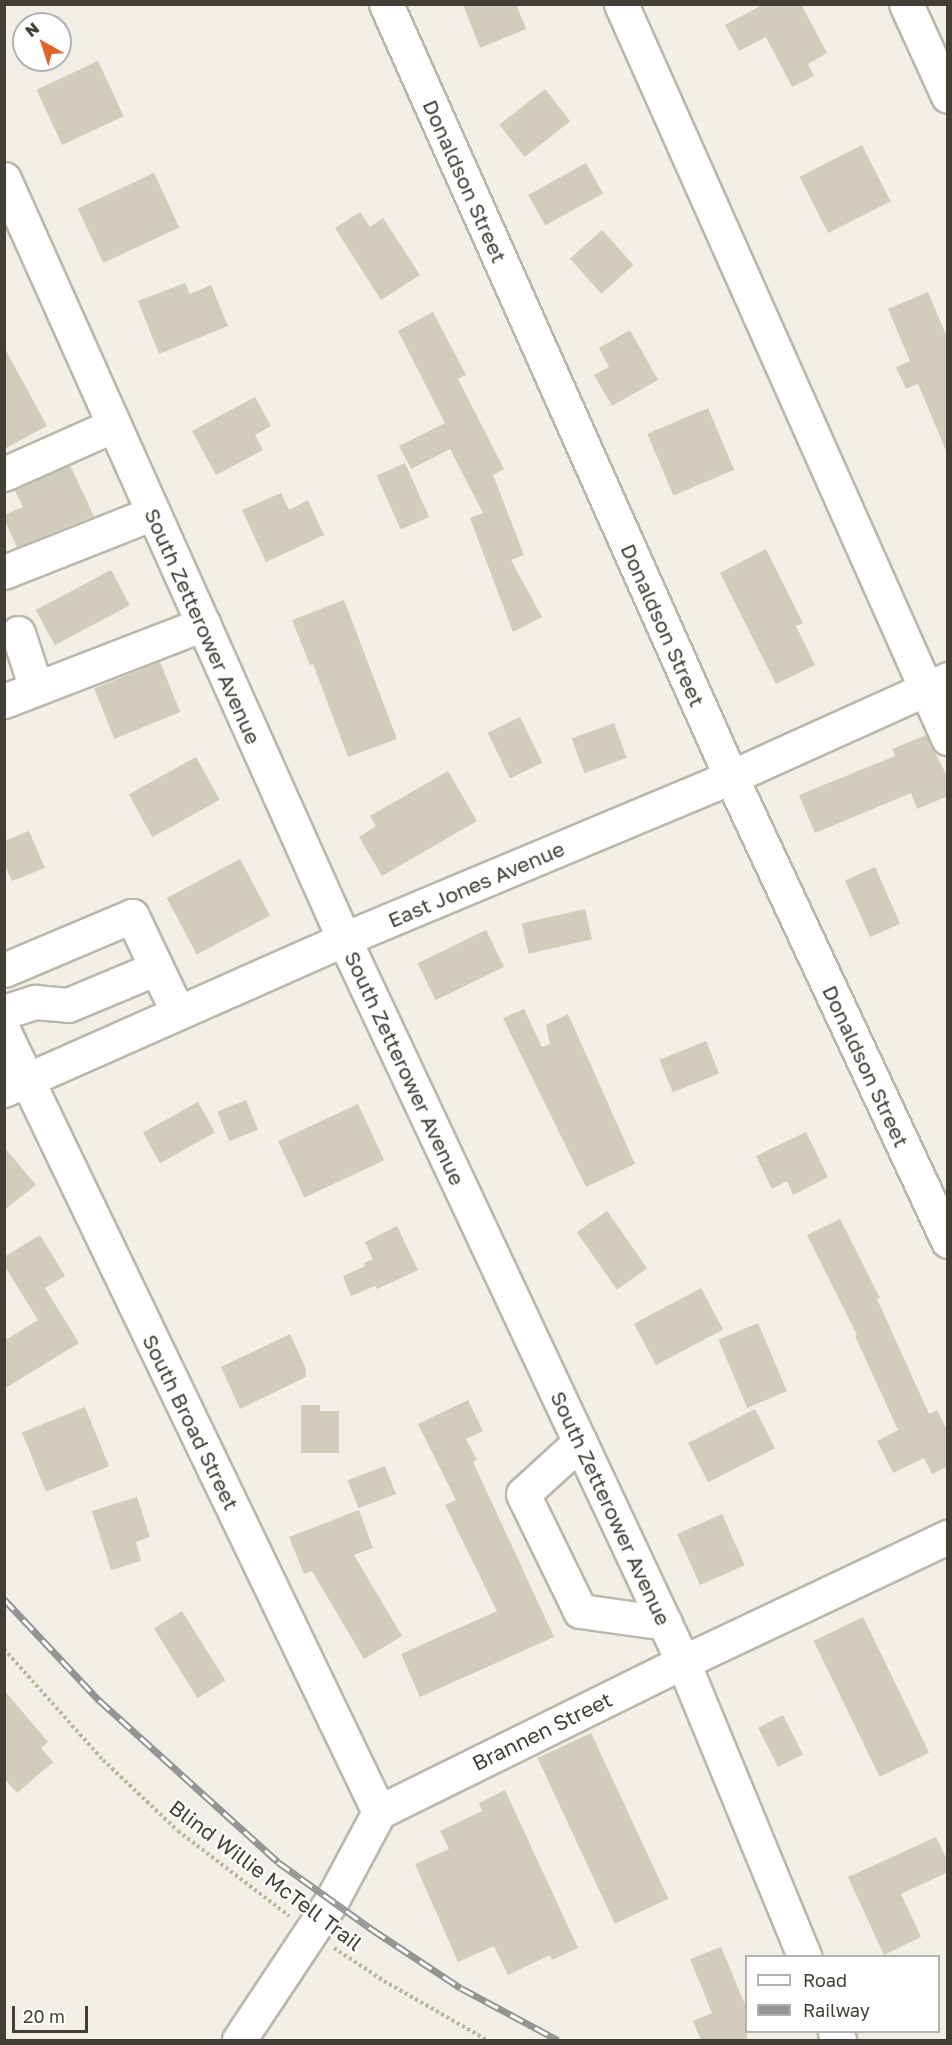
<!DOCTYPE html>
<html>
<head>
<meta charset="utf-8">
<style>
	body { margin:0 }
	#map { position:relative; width:952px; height:2045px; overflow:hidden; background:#f1efe6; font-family:"Golos Text",sans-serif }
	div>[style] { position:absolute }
	.building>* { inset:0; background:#d1ccbc; transform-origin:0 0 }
	.path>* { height:4px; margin-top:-2px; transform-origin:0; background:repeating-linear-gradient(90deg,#bbb59c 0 3px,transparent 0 6px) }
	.roads { filter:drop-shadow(2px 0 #bbb7a9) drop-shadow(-2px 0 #bbb7a9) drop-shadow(0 2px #bbb7a9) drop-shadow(0 -2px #bbb7a9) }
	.minor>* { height:33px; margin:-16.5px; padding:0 16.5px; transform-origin:16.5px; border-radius:16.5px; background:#fff }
	.rail>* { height:7px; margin-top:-3.5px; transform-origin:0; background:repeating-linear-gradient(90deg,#fff 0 14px,#949494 0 28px); box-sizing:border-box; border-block:2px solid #949494 }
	span { translate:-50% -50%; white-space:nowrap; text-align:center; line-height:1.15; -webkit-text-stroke:4.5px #fff; paint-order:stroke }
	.street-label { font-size:21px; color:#433f36 }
	.frame { position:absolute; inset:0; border:6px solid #433f36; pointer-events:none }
	.legend { position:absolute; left:745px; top:1955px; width:195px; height:78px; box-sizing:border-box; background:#fff; border:2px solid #b4b2af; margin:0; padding:8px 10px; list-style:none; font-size:18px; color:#433f36 }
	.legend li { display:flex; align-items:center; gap:12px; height:30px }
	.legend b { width:30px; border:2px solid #b4b2af }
	.north { position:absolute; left:12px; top:12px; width:60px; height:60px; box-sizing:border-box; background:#fff; border:2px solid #b4b2af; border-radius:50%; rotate:321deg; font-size:16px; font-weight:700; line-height:24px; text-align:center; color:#433f36 }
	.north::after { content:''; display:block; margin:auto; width:21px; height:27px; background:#e1622c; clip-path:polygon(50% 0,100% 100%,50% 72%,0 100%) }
	.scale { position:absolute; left:12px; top:2006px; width:76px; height:27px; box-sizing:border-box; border:3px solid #433f36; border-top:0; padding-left:8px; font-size:18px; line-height:21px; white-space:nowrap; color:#433f36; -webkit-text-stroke:4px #fff; paint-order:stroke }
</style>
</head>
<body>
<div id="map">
	<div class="building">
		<div style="clip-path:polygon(463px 4px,516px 4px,526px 29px,480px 48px)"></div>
		<div style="clip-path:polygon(764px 4px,801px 4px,827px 53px,808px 64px,814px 76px,792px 87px,766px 37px,739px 51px,725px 25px)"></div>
		<div style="left:98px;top:61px;width:61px;height:68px;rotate:65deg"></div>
		<div style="left:545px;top:89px;width:41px;height:58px;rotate:52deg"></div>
		<div style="left:862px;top:145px;width:63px;height:70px;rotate:63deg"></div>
		<div style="left:586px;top:163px;width:35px;height:66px;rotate:61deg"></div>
		<div style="left:154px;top:173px;width:60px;height:84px;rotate:65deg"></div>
		<div style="clip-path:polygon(360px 212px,370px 227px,383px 218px,420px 275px,381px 300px,335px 228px)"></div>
		<div style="left:602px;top:230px;width:47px;height:43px;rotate:48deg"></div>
		<div style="clip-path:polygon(185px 283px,190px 294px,211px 285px,228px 326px,159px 354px,138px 301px)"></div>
		<div style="clip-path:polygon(928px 292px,948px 339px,947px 453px,918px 384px,906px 389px,896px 367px,910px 361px,888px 309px)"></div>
		<div style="clip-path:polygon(433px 312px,466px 375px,458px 379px,504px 469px,493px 475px,524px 555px,511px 560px,542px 617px,513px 632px,470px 518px,483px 513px,450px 449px,411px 469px,399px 446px,445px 423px,398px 331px)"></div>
		<div style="clip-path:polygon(630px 330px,658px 380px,612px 406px,594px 375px,609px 367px,599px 348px)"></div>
		<div style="clip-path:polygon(4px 347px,47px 426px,4px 449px)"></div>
		<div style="clip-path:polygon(255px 397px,271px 426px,255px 435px,263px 450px,216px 475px,192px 431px)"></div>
		<div style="left:708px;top:408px;width:67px;height:66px;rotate:67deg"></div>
		<div style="left:405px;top:463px;width:59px;height:31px;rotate:66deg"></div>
		<div style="clip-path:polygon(70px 465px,94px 516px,17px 547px,4px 519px,4px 515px,23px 507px,15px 491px)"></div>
		<div style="clip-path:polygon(281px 493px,289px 510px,308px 500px,324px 535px,266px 562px,242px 510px)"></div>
		<div style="clip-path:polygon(766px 549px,803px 623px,796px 626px,815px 665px,776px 684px,720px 573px)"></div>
		<div style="left:111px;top:570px;width:40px;height:85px;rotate:62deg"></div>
		<div style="clip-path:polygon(344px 600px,397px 739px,348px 757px,313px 664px,310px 665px,292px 620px)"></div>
		<div style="left:160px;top:662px;width:54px;height:71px;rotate:68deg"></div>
		<div style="left:520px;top:717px;width:51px;height:36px;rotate:64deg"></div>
		<div style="left:614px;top:723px;width:37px;height:45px;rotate:70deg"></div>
		<div style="clip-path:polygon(926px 735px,948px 778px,948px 796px,917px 809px,911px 793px,815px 833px,799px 795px,895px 756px,892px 749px)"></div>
		<div style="left:196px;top:757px;width:49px;height:77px;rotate:61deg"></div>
		<div style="clip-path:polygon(448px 771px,477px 821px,382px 876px,359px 837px,376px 826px,370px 816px)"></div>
		<div style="clip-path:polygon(29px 831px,45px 868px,12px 881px,4px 863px,4px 841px)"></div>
		<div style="left:240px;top:859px;width:64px;height:83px;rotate:62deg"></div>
		<div style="left:875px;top:867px;width:62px;height:33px;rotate:66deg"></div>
		<div style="left:585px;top:909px;width:31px;height:65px;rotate:77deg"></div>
		<div style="left:486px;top:930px;width:41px;height:76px;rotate:64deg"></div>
		<div style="clip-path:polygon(524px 1009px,542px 1047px,550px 1044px,546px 1025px,568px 1014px,635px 1164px,586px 1187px,503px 1018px)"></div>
		<div style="left:706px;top:1041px;width:35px;height:50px;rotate:68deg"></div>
		<div style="left:246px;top:1100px;width:32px;height:31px;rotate:68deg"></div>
		<div style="left:198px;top:1102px;width:35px;height:63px;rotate:61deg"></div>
		<div style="left:358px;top:1104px;width:62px;height:88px;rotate:65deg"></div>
		<div style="clip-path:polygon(806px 1132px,828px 1177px,793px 1195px,787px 1181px,772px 1189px,756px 1156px)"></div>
		<div style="clip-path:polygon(4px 1147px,36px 1185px,4px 1210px)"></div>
		<div style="left:607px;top:1211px;width:70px;height:37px;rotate:55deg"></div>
		<div style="clip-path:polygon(840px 1219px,880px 1298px,877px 1299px,929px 1414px,937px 1410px,948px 1432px,948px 1466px,932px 1474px,924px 1458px,893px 1473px,877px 1441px,898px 1430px,855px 1336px,857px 1335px,807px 1235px)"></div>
		<div style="clip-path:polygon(397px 1226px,418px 1270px,377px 1289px,375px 1286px,351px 1296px,343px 1276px,365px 1266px,364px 1263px,373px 1259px,365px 1242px)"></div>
		<div style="clip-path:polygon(40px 1235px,65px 1276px,45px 1288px,79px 1343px,4px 1389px,4px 1341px,38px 1320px,4px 1265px,4px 1257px)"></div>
		<div style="left:701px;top:1288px;width:47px;height:76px;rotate:62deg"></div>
		<div style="left:758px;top:1323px;width:74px;height:43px;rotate:67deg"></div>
		<div style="clip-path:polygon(290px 1334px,306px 1369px,306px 1377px,240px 1409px,221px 1367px)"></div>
		<div style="clip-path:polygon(468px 1400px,483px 1431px,466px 1439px,477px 1460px,473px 1462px,554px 1637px,420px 1697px,401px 1654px,497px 1611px,445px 1505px,456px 1500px,418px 1424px)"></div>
		<div style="clip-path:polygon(301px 1405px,320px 1405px,320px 1411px,339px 1411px,339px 1453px,301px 1453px)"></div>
		<div style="left:85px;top:1407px;width:64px;height:68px;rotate:68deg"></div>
		<div style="left:755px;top:1409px;width:44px;height:75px;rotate:63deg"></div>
		<div style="left:385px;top:1466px;width:30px;height:40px;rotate:69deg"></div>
		<div style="clip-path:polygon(137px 1497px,150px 1537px,136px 1542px,141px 1561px,111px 1570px,92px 1511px)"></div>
		<div style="clip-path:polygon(359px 1510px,373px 1548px,354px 1555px,402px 1636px,364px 1659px,312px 1571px,304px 1574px,289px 1537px)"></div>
		<div style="left:722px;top:1514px;width:56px;height:49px;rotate:66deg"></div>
		<div style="left:182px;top:1611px;width:82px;height:33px;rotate:58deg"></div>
		<div style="left:863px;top:1617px;width:151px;height:55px;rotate:64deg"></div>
		<div style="clip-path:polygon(4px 1690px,48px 1742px,41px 1748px,53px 1762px,17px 1793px,4px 1778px)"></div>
		<div style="left:783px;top:1715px;width:44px;height:28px;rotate:63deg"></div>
		<div style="left:591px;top:1733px;width:183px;height:59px;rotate:65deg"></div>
		<div style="clip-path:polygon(505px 1790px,578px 1948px,552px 1960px,550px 1955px,508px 1975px,494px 1946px,458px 1962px,415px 1864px,449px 1849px,440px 1831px,482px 1811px,479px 1803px)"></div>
		<div style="clip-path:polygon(936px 1837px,948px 1862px,948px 1872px,901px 1894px,921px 1937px,884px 1955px,848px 1877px)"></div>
		<div style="clip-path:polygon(721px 1947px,747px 2009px,747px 2040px,701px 2040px,693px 2021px,712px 2013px,690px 1959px)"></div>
	</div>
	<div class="path">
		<div style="left:4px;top:1649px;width:149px;rotate:48.3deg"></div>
		<div style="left:103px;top:1760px;width:103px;rotate:43.4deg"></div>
		<div style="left:178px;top:1831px;width:140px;rotate:37.4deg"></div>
		<div style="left:334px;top:1948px;width:60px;rotate:33.4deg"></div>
		<div style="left:384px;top:1981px;width:119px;rotate:29.8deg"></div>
	</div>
	<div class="roads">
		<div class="minor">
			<div style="left:386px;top:4px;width:846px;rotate:65.95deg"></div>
			<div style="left:731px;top:777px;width:512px;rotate:64.94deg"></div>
			<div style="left:621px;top:4px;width:804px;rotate:65.99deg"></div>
			<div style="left:906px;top:4px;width:101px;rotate:65.5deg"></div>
			<div style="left:4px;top:179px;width:833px;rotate:65.9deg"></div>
			<div style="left:344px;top:939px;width:799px;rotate:64.88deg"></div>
			<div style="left:683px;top:1662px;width:318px;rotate:67.6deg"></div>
			<div style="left:4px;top:474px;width:120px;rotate:-24deg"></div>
			<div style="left:4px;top:572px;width:160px;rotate:-21.6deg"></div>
			<div style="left:18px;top:633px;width:58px;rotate:71.9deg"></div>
			<div style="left:4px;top:701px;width:214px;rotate:-21.1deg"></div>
			<div style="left:4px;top:970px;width:139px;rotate:-22.9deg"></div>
			<div style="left:132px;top:916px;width:107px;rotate:64.6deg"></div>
			<div style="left:4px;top:1012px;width:33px;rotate:-18deg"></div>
			<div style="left:35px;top:1002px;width:33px;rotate:5deg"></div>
			<div style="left:68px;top:1005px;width:96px;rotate:-22.6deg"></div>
			<div style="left:4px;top:1032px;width:865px;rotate:64.32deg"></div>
			<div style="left:4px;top:1090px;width:372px;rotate:-23.9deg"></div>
			<div style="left:344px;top:939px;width:420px;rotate:-22.7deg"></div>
			<div style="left:731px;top:777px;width:238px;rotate:-24.3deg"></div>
			<div style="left:580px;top:1442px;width:77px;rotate:137.6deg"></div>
			<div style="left:523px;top:1494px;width:130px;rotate:64deg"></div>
			<div style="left:580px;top:1611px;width:86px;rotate:8deg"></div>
			<div style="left:835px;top:2032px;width:9px;rotate:63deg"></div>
			<div style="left:239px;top:2040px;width:168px;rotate:-56.4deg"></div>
			<div style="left:332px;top:1900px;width:100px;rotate:-61.9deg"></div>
			<div style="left:379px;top:1812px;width:339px;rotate:-26.3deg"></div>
			<div style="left:683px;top:1662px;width:293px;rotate:-25.3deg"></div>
		</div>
	</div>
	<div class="rail">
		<div style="left:4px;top:1599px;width:139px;rotate:46.8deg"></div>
		<div style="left:99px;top:1700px;width:241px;rotate:42.1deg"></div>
		<div style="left:278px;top:1862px;width:117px;rotate:35.6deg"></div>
		<div style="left:373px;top:1930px;width:105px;rotate:33.4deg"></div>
		<div style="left:461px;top:1988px;width:110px;rotate:28.2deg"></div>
	</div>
	<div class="street-label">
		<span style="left:465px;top:181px;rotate:66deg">Donaldson Street</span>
		<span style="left:663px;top:625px;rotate:66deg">Donaldson Street</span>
		<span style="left:203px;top:626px;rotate:66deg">South Zetterower Avenue</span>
		<span style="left:476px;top:884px;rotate:-23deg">East Jones Avenue</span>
		<span style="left:866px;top:1066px;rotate:65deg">Donaldson Street</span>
		<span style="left:405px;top:1068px;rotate:65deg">South Zetterower Avenue</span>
		<span style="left:191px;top:1422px;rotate:64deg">South Broad Street</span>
		<span style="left:611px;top:1508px;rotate:65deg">South Zetterower Avenue</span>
		<span style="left:542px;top:1731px;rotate:-26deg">Brannen Street</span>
		<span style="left:266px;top:1875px;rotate:37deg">Blind Willie McTell Trail</span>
	</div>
	<div class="frame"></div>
	<ul class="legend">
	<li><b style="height:8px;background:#fff"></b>Road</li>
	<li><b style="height:8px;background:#949494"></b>Railway</li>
	</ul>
	<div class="north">N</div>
	<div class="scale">20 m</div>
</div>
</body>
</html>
